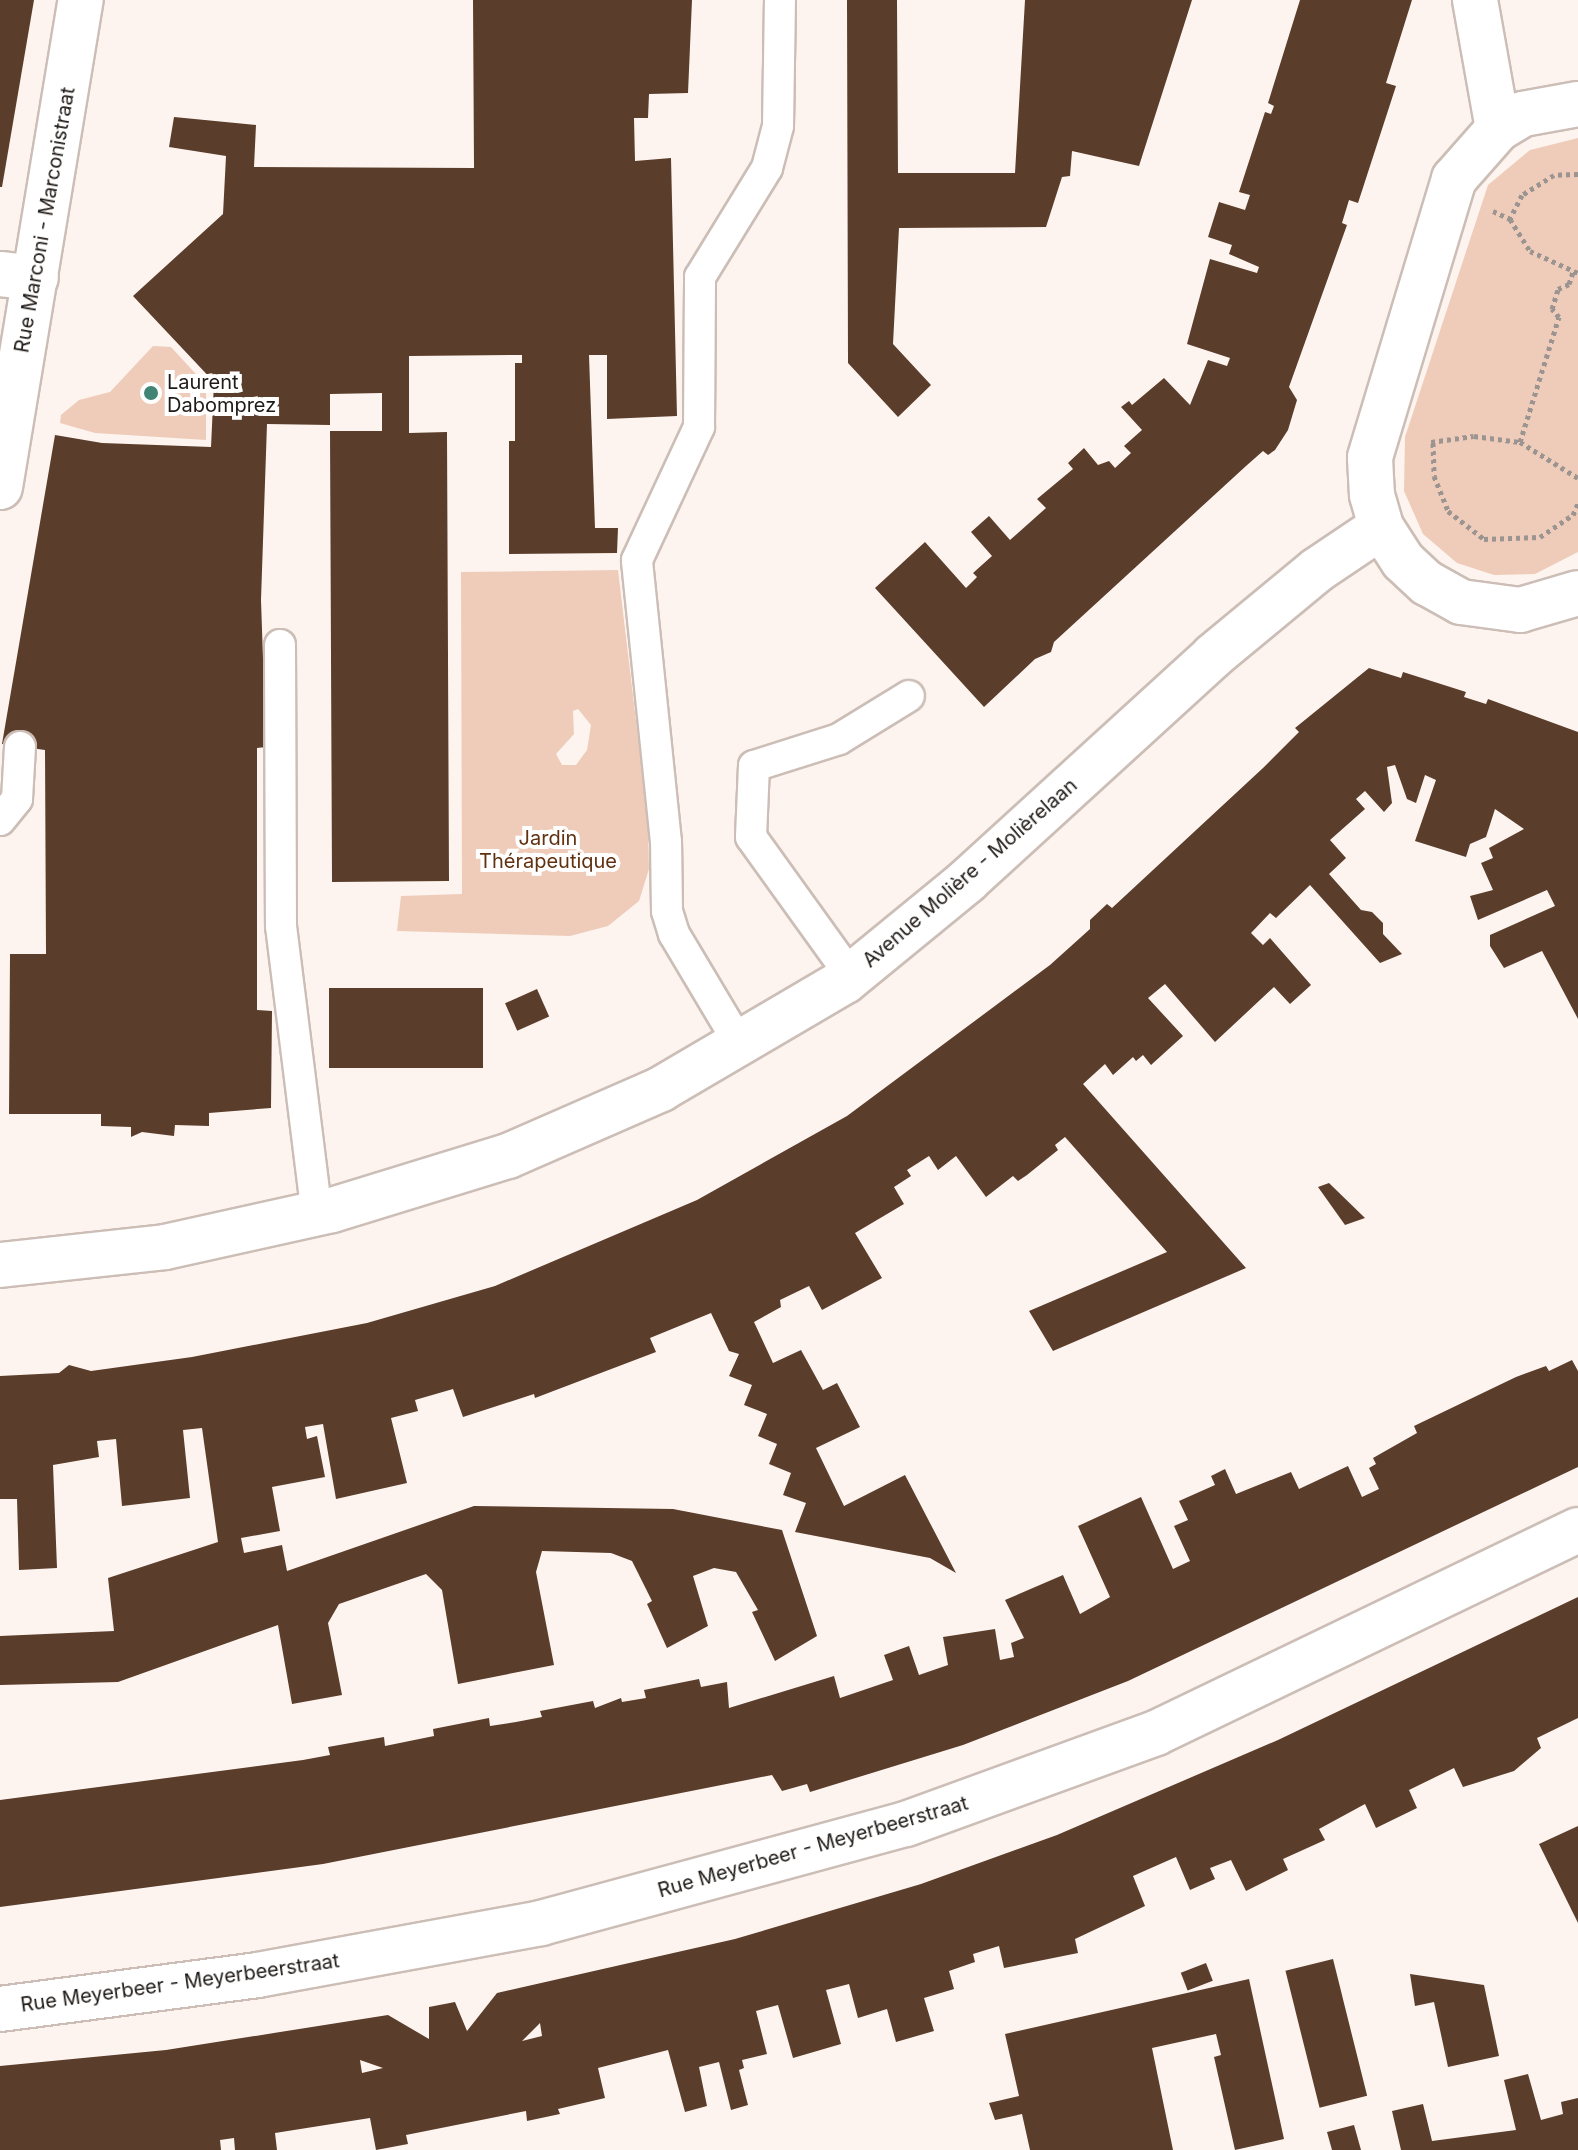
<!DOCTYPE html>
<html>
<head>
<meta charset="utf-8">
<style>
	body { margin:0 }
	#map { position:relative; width:1578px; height:2150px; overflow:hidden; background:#fdf4ef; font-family:Inter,sans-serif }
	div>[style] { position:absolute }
	.green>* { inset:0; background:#eeccb9 }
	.building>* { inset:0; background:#5b3d2b; transform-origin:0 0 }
	.path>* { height:5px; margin-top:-2.5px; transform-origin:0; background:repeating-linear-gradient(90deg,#9b9490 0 4px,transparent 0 8px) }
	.roads { filter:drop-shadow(2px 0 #ccbeb6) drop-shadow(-2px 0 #ccbeb6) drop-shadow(0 2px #ccbeb6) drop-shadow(0 -2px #ccbeb6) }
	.lane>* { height:30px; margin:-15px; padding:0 15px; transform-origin:15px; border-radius:15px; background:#fff }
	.street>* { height:44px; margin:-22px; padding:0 22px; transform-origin:22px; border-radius:22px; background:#fff }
	.secondary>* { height:44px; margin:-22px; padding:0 22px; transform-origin:22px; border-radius:22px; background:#fff }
	.dots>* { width:22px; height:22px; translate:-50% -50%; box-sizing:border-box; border:4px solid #fff; border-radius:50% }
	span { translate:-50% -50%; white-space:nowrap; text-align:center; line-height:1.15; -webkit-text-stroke:8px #fff; paint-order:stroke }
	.street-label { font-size:20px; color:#1f1a17 }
	.poi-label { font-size:20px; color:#1f1a17 }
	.left { translate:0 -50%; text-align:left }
	.park-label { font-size:20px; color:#613211 }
</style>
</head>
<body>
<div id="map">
	<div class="green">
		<div style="clip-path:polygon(1578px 138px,1578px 552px,1535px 574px,1494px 575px,1457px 563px,1423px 534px,1404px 491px,1405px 437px,1488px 185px,1530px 150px)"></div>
		<div style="clip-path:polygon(153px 346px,171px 347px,206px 385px,206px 440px,95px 433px,60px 423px,61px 415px,79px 400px,110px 392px)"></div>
		<div style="clip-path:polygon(evenodd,618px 570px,648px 821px,649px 869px,639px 901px,608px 926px,570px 936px,397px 931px,401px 896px,462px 894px,461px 572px,618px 570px,578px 709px,591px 725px,587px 750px,576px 765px,562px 765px,556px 754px,574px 734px,573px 711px,578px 709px)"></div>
	</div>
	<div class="building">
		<div style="clip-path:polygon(0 0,34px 0,2px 187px,0 187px)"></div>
		<div style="clip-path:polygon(473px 0,692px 0,688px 93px,649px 94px,648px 118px,634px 118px,635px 161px,671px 158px,677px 416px,607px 419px,607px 355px,589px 355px,595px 528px,618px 528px,617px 553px,509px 554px,509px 441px,515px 441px,515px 363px,522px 363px,522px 355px,409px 356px,409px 433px,447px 432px,449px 881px,332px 882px,330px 431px,382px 431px,382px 393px,330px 394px,330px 425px,267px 424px,261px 600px,266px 747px,257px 748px,257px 1010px,272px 1011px,271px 1108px,209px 1113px,209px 1126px,175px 1125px,174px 1136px,142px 1132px,131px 1137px,131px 1127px,101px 1126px,101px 1114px,9px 1114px,10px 954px,46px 954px,45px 750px,2px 744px,55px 435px,102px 443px,211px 447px,214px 382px,133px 296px,223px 214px,226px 156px,169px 147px,174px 117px,256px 125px,254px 167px,474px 168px)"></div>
		<div style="clip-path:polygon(847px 0,897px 0,898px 173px,1015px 173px,1025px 0,1192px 0,1139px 166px,1072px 151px,1070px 176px,1062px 177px,1046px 227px,899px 228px,893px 344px,931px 385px,898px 417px,848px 363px)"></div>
		<div style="clip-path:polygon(1300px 0,1412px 0,1386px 83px,1396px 86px,1358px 203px,1349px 200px,1342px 223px,1347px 225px,1289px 387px,1297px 400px,1288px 430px,1275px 450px,1268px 455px,1263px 451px,1246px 466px,1054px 642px,1051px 652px,1035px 659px,984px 707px,875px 588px,925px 542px,966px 588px,977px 577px,973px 573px,992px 556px,971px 532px,989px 516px,1010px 540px,1046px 508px,1037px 499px,1073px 469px,1068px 463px,1084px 448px,1098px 465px,1109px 461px,1115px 468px,1131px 453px,1124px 446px,1142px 430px,1121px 407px,1129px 401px,1132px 405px,1164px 378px,1190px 405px,1208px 360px,1227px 366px,1230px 358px,1187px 344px,1210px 259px,1257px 273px,1259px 267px,1229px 254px,1232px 245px,1208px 237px,1219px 202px,1245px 210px,1250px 195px,1239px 192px,1265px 112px,1271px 114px,1274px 106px,1268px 103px)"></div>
		<div style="clip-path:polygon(1369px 668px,1401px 678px,1403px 672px,1466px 692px,1464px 697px,1486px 704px,1488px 699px,1578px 732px,1578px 1019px,1542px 951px,1504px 968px,1490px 946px,1490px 935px,1555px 906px,1547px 890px,1478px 920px,1470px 896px,1493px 890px,1481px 863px,1493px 858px,1489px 848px,1524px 829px,1495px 809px,1486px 837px,1470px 844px,1466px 857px,1415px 841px,1436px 780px,1425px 775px,1416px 803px,1407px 799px,1395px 765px,1387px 767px,1392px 803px,1384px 812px,1365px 791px,1356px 799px,1365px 809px,1330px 840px,1346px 858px,1329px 874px,1361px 910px,1372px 912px,1383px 923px,1383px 934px,1402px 954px,1380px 963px,1310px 885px,1276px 918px,1270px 913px,1251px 933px,1263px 945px,1270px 938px,1311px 985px,1290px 1004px,1274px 987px,1215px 1042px,1165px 984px,1148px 998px,1183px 1036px,1151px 1065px,1143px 1055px,1136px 1061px,1133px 1057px,1113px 1075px,1105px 1064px,1083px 1084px,1246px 1268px,1053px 1351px,1029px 1311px,1167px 1252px,1065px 1137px,1055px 1145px,1058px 1150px,1027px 1175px,1018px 1181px,1013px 1176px,986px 1197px,956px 1156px,938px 1170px,929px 1156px,907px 1170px,911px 1176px,894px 1187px,904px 1204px,855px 1233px,882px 1278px,822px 1310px,809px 1286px,780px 1300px,781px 1307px,754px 1322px,773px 1363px,801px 1350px,823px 1390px,837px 1383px,860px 1427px,816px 1448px,844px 1506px,905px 1475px,956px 1573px,930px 1558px,795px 1532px,806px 1503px,783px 1495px,791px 1473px,769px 1464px,777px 1444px,758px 1436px,767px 1414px,744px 1405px,752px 1385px,729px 1376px,739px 1354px,729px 1351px,711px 1313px,650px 1338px,656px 1352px,535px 1398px,534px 1394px,463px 1417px,453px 1389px,415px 1400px,418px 1411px,391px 1418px,407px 1483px,336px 1499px,323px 1424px,305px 1427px,307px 1439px,317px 1436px,325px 1477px,272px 1487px,280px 1531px,241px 1538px,244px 1553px,282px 1545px,287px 1571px,474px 1506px,673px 1509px,782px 1530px,817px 1636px,775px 1661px,752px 1612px,758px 1610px,736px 1572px,714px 1568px,693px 1576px,708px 1626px,667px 1648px,647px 1604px,652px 1601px,632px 1561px,611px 1553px,542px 1551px,536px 1572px,554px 1665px,458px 1684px,442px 1590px,426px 1574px,339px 1604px,328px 1623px,342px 1695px,292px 1704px,278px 1625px,118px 1682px,0 1685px,0 1636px,114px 1631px,108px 1578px,218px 1542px,202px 1428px,183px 1430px,190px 1498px,122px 1506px,116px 1439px,97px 1441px,99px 1457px,53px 1465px,57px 1568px,19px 1570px,17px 1499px,0 1499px,0 1376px,59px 1373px,69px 1365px,91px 1371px,192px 1357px,367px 1323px,495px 1286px,697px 1200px,847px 1116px,1050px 965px,1090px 929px,1090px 920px,1107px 904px,1112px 908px,1263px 768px,1299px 732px,1295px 728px)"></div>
		<div style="left:329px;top:988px;width:154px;height:80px"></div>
		<div style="left:537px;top:989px;width:30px;height:35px;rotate:66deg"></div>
		<div style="clip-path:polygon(1329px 1183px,1365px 1218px,1345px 1225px,1318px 1187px)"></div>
		<div style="clip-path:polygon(1572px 1360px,1578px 1371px,1578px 1467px,1128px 1681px,963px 1745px,810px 1792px,807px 1784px,782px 1791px,772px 1775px,323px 1864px,0 1907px,0 1800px,303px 1760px,330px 1755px,328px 1747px,384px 1737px,385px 1746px,434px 1736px,433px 1729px,489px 1718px,490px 1726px,516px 1722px,542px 1717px,540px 1711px,593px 1701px,595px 1708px,621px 1698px,622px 1702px,646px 1698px,644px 1690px,699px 1679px,701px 1687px,727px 1682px,729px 1708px,834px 1676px,840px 1698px,893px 1680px,884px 1655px,909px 1646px,919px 1675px,948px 1665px,943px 1637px,995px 1629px,1000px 1660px,1014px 1657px,1011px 1643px,1024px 1638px,1005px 1600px,1063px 1575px,1080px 1614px,1110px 1597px,1078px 1526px,1141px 1497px,1173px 1569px,1190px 1561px,1174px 1526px,1188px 1520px,1179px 1501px,1215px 1485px,1211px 1476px,1225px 1469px,1236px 1494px,1291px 1472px,1299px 1489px,1348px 1466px,1362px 1497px,1379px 1489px,1369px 1468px,1376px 1464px,1373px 1458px,1417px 1433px,1414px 1426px,1516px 1377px,1546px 1366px,1549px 1371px)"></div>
		<div style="clip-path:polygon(evenodd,1578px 1597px,1578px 1718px,1537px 1738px,1541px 1748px,1514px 1771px,1463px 1787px,1454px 1768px,1409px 1790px,1417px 1808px,1376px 1828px,1365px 1804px,1319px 1829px,1325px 1840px,1283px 1859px,1288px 1870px,1246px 1891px,1231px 1860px,1210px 1868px,1215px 1879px,1190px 1890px,1176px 1857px,1133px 1876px,1145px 1906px,1075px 1939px,1078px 1953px,1004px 1968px,999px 1946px,973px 1954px,975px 1962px,949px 1971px,954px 1989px,924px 1998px,934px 2031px,896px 2042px,887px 2009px,858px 2018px,849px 1984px,826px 1990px,841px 2044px,793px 2058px,778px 2005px,756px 2011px,767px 2054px,742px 2060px,744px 2068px,739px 2070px,748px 2105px,731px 2110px,719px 2062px,699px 2067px,707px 2106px,685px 2112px,668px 2050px,598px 2068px,605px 2098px,558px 2109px,560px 2114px,527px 2121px,526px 2111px,406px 2135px,408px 2144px,376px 2150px,370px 2118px,275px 2133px,277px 2150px,235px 2150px,234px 2138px,220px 2140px,221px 2150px,0 2150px,0 2066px,166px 2050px,388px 2015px,429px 2039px,429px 2007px,455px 2002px,467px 2031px,497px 1993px,735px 1939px,921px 1884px,1057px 1835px,1278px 1740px,1578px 1597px,540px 2023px,542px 2036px,522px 2041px,540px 2023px,1578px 1597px,360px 2060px,383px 2068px,362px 2073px,360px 2060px)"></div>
		<div style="clip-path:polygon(1578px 1826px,1578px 1923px,1539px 1844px)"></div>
		<div style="left:1333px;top:1959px;width:141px;height:49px;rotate:76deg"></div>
		<div style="left:1206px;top:1963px;width:19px;height:27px;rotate:69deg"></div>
		<div style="clip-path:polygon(1410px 1974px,1484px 1985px,1499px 2056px,1448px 2067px,1434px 2002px,1415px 2006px)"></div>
		<div style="clip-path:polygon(1249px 1979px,1284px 2139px,1235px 2150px,1214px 2057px,1221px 2055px,1216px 2034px,1152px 2048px,1173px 2150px,1030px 2150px,1022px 2114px,995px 2120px,989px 2103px,1019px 2096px,1005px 2034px)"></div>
		<div style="clip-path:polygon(1528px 2074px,1541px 2120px,1563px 2114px,1561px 2102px,1578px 2098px,1578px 2150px,1401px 2150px,1392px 2111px,1423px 2104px,1432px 2141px,1516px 2130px,1504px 2080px)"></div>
		<div style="clip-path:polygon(1354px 2125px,1361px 2150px,1332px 2150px,1327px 2132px)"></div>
	</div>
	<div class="path">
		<div style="left:1578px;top:174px;width:24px;rotate:178deg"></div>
		<div style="left:1554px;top:175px;width:38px;rotate:148deg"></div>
		<div style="left:1522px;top:195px;width:27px;rotate:117deg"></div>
		<div style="left:1510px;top:219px;width:38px;rotate:58deg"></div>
		<div style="left:1530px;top:251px;width:53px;rotate:24.6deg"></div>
		<div style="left:1493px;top:211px;width:19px;rotate:25deg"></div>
		<div style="left:1431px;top:442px;width:43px;rotate:-7.9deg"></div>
		<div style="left:1474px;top:436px;width:46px;rotate:7.4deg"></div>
		<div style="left:1520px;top:442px;width:68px;rotate:31.8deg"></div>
		<div style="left:1520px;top:442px;width:131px;rotate:-72.7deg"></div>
		<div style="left:1559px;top:317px;width:11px;rotate:-131deg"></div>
		<div style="left:1552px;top:309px;width:21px;rotate:-73deg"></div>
		<div style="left:1558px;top:289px;width:12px;rotate:-24deg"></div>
		<div style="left:1569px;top:284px;width:13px;rotate:-72deg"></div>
		<div style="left:1433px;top:443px;width:33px;rotate:88deg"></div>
		<div style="left:1434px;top:476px;width:38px;rotate:68deg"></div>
		<div style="left:1448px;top:511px;width:46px;rotate:37.9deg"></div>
		<div style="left:1484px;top:539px;width:56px;rotate:-2deg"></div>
		<div style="left:1540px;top:537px;width:40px;rotate:-34deg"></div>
		<div style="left:1573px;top:515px;width:13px;rotate:-67deg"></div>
	</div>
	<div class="roads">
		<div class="lane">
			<div style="left:280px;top:645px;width:281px;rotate:89.8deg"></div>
			<div style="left:281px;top:926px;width:290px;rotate:82.9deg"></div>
			<div style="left:0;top:820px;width:27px;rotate:-51deg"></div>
			<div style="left:17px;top:799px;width:52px;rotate:-86.7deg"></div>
			<div style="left:851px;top:976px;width:171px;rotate:-125.7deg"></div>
			<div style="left:751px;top:837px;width:71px;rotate:-87.6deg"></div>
			<div style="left:754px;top:766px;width:89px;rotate:-17.6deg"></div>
			<div style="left:839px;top:739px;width:82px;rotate:-31.6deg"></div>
			<div style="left:739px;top:1043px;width:127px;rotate:-120.8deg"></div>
			<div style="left:674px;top:934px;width:24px;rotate:-107deg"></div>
			<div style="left:667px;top:911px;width:69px;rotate:-90.8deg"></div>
			<div style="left:666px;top:842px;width:283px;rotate:-95.9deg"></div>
			<div style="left:637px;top:560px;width:147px;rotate:-65deg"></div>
			<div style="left:699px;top:427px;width:150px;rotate:-89.6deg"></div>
			<div style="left:700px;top:277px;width:128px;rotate:-58.4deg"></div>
			<div style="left:767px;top:168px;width:43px;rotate:-75.3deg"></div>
			<div style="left:778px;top:126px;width:126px;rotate:-89.1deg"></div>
		</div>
		<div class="street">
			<div style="left:1475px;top:0;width:131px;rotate:79.9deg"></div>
			<div style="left:0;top:274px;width:36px;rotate:6deg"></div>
			<div style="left:0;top:487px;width:494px;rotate:-80.6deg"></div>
			<div style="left:0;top:2009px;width:260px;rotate:-7.5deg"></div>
			<div style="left:258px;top:1975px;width:288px;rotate:-10.4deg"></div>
			<div style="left:541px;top:1923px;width:378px;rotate:-15.2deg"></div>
			<div style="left:906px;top:1824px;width:266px;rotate:-20deg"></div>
			<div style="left:1156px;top:1733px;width:468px;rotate:-25.7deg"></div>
		</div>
		<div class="secondary">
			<div style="left:1578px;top:104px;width:56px;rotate:169.7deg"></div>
			<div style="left:1523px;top:114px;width:29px;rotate:149deg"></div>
			<div style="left:1498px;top:129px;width:67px;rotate:131.3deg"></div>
			<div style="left:1454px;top:179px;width:291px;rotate:106.8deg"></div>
			<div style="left:1370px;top:458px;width:37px;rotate:87deg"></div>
			<div style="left:1372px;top:495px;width:33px;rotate:74deg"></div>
			<div style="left:1381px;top:527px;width:40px;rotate:57.1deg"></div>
			<div style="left:1403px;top:561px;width:33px;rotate:43deg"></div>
			<div style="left:1427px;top:583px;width:39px;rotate:29deg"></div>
			<div style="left:1461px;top:602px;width:60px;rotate:7.7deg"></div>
			<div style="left:1520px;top:610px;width:60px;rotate:-16.3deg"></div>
			<div style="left:0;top:1265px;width:166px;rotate:-6.2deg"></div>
			<div style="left:165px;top:1247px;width:171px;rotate:-12.5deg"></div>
			<div style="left:332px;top:1210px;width:184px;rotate:-17.1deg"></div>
			<div style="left:508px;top:1156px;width:167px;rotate:-23.6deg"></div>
			<div style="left:661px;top:1089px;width:213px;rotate:-30.4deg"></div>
			<div style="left:845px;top:981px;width:158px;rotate:-39.3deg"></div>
			<div style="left:967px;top:881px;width:333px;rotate:-42.4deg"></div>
			<div style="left:1213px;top:656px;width:135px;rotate:-39.6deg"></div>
			<div style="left:1317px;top:570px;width:77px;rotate:-33.9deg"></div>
		</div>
	</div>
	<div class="dots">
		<div style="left:151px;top:393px;background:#418374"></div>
	</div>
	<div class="street-label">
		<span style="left:45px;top:220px;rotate:-80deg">Rue Marconi - Marconistraat</span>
		<span style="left:970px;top:873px;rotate:-41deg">Avenue Molière - Molièrelaan</span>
		<span style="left:813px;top:1847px;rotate:-16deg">Rue Meyerbeer - Meyerbeerstraat</span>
		<span style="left:180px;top:1983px;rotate:-8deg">Rue Meyerbeer - Meyerbeerstraat</span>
	</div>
	<div class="poi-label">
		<span class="left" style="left:167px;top:394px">Laurent<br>Dabomprez</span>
	</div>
	<div class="park-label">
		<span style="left:548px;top:850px">Jardin<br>Thérapeutique</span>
	</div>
</div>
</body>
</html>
